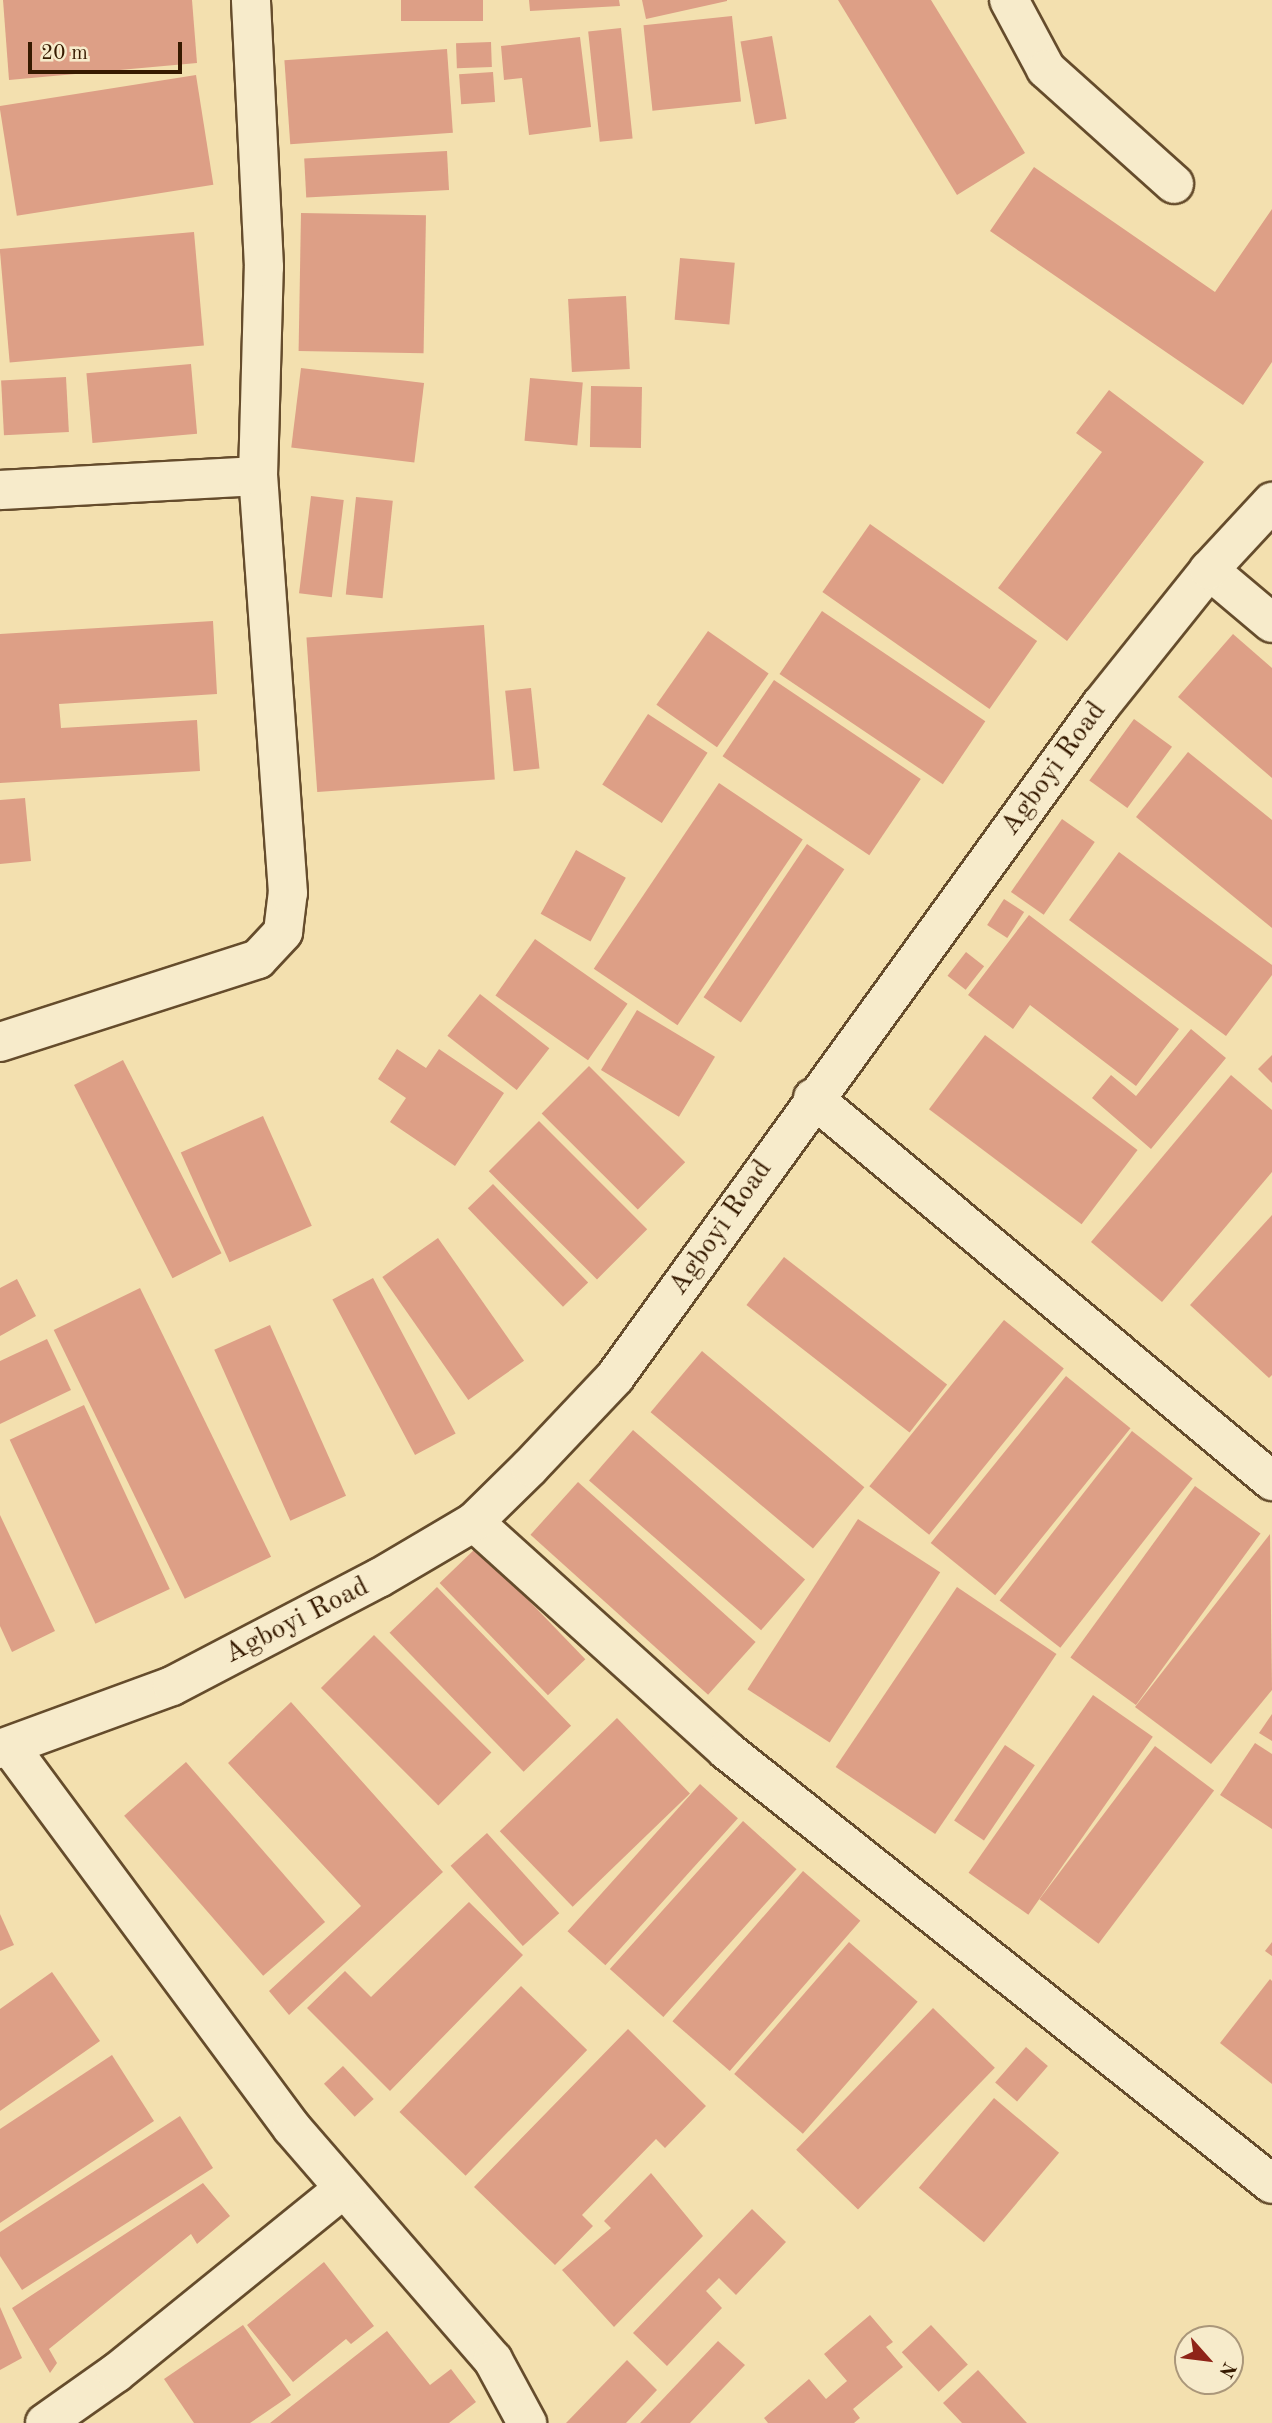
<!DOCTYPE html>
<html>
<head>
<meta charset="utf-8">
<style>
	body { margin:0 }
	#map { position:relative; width:1272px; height:2423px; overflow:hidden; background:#f3e0af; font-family:"Old Standard TT",serif }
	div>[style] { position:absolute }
	.building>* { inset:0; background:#dd9f86; transform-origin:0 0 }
	.roads { filter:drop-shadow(2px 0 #654c2c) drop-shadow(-2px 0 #654c2c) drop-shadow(0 2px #654c2c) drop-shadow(0 -2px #654c2c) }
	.minor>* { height:38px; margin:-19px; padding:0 19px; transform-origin:19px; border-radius:19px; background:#f7ebcb }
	span { translate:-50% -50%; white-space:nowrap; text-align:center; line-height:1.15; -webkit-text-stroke:6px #f7ebcb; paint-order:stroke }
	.street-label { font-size:28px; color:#361a00 }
	.north { position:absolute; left:1174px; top:2325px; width:70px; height:70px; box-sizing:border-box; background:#f7ebcb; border:2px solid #aa977a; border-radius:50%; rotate:118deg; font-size:19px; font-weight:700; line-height:28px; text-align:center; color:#361a00 }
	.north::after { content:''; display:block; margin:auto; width:24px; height:32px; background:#8f2418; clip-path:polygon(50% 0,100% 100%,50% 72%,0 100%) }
	.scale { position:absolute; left:28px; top:42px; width:154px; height:32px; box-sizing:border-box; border:4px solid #361a00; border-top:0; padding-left:9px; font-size:21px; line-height:24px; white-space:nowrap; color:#361a00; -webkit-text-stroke:5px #f7ebcb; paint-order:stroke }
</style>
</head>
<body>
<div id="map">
	<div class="building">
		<div style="clip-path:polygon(3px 0,192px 0,197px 63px,9px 80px)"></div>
		<div style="left:401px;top:0;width:82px;height:21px"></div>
		<div style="clip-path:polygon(529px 0,619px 0,620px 6px,530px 11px)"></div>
		<div style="clip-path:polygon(642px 0,727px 0,727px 1px,646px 19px)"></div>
		<div style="clip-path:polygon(838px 0,931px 0,1025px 153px,957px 195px)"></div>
		<div style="left:732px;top:16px;width:86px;height:89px;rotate:84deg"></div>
		<div style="left:621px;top:28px;width:111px;height:33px;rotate:84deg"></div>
		<div style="left:772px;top:36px;width:84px;height:32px;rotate:80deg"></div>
		<div style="clip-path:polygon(580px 37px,591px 127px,529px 135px,522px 78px,504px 80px,501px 46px)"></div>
		<div style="left:491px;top:42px;width:25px;height:35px;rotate:88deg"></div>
		<div style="left:447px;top:49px;width:84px;height:163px;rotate:86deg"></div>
		<div style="left:493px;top:72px;width:30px;height:34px;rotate:86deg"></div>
		<div style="left:196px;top:75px;width:111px;height:199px;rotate:81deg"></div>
		<div style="left:447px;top:151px;width:39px;height:143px;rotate:87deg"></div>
		<div style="clip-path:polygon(1034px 167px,1215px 292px,1272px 209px,1272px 362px,1243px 405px,990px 231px)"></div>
		<div style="left:301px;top:213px;width:125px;height:138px;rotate:1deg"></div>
		<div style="left:194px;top:232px;width:114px;height:195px;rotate:85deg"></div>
		<div style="left:680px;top:258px;width:55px;height:62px;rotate:5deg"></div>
		<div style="left:626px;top:296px;width:73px;height:58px;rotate:87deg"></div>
		<div style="left:191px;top:364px;width:70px;height:105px;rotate:85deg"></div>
		<div style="left:301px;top:368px;width:124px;height:80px;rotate:7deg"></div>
		<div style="left:66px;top:377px;width:55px;height:65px;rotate:87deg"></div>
		<div style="left:530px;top:378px;width:53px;height:63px;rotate:5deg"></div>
		<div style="left:591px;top:386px;width:51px;height:61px;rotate:1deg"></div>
		<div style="clip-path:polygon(1109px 390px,1204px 462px,1067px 641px,998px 588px,1102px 452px,1076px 433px)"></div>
		<div style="left:311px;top:496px;width:33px;height:98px;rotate:7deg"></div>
		<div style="left:356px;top:497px;width:37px;height:98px;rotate:6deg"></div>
		<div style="left:870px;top:524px;width:204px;height:83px;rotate:35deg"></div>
		<div style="left:822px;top:611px;width:197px;height:76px;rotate:34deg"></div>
		<div style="clip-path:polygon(213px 621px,217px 694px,59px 704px,61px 728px,197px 720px,200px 771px,0 783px,0 634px)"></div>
		<div style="left:484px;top:625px;width:155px;height:178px;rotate:86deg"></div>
		<div style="left:708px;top:631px;width:74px;height:90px;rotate:35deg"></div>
		<div style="clip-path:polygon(1233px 634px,1272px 668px,1272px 778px,1178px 697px)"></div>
		<div style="left:774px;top:680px;width:177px;height:92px;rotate:34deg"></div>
		<div style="left:531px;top:688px;width:81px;height:26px;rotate:84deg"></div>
		<div style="left:648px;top:714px;width:71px;height:84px;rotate:33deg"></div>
		<div style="left:1134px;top:719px;width:47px;height:76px;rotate:36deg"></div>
		<div style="clip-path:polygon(1188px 752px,1272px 820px,1272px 928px,1136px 817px)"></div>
		<div style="left:719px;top:783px;width:101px;height:224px;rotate:34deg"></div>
		<div style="clip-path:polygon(25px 798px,31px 861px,0 864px,0 800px)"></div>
		<div style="left:1062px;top:819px;width:40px;height:89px;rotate:35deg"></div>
		<div style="left:807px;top:844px;width:45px;height:185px;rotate:34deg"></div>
		<div style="left:576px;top:850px;width:57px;height:73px;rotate:29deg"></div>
		<div style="clip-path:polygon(1119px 852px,1272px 965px,1272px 975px,1226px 1036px,1069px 920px)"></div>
		<div style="left:1004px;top:899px;width:24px;height:31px;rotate:33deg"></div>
		<div style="clip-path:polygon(1029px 915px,1179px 1029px,1136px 1086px,1030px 1005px,1013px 1029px,968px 995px)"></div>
		<div style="left:535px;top:939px;width:113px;height:69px;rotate:35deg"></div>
		<div style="left:966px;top:952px;width:23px;height:30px;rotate:38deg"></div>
		<div style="left:480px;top:994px;width:88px;height:53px;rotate:38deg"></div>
		<div style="left:637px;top:1010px;width:91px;height:70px;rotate:31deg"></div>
		<div style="clip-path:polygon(1191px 1029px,1226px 1058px,1151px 1149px,1092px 1098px,1111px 1075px,1136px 1096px)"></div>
		<div style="left:985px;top:1035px;width:191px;height:93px;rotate:37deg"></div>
		<div style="clip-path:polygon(397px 1049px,426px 1068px,439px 1049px,504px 1093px,455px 1166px,390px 1122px,406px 1098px,378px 1079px)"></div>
		<div style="clip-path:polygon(1272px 1055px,1272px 1083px,1258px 1069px)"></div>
		<div style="left:123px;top:1060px;width:217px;height:55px;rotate:63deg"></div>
		<div style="left:589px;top:1066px;width:136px;height:67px;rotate:45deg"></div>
		<div style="clip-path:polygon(1231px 1075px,1272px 1110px,1272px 1172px,1162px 1302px,1091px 1242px)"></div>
		<div style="left:263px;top:1116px;width:120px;height:90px;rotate:66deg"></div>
		<div style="left:539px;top:1121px;width:153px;height:71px;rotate:45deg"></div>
		<div style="left:493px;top:1184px;width:137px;height:35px;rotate:46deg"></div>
		<div style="clip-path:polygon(1272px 1215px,1272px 1375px,1269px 1378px,1190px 1305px)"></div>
		<div style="left:438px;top:1238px;width:150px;height:68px;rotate:55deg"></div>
		<div style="left:784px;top:1257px;width:207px;height:61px;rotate:38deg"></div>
		<div style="left:373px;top:1278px;width:176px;height:46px;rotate:62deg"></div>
		<div style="clip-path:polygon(17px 1279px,36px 1316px,0 1336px,0 1288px)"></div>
		<div style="left:140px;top:1288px;width:299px;height:96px;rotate:64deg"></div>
		<div style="left:1004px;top:1320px;width:77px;height:214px;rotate:39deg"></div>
		<div style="left:270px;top:1325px;width:187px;height:61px;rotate:66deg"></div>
		<div style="clip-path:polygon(47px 1339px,71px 1390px,0 1424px,0 1361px)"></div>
		<div style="left:702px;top:1351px;width:212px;height:80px;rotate:40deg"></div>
		<div style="left:1066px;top:1376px;width:83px;height:215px;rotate:39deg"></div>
		<div style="left:84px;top:1405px;width:203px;height:82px;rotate:65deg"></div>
		<div style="left:633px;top:1430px;width:228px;height:67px;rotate:41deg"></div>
		<div style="left:1132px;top:1431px;width:77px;height:215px;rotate:38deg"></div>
		<div style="left:578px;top:1482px;width:239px;height:71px;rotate:42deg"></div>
		<div style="left:1195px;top:1486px;width:81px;height:212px;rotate:36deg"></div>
		<div style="clip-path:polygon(0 1515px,55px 1631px,12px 1652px,0 1626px)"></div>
		<div style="left:858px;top:1519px;width:98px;height:203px;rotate:33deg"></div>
		<div style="clip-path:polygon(1270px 1534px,1272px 1690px,1211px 1764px,1135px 1707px)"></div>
		<div style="left:477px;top:1547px;width:156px;height:52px;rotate:46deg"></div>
		<div style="left:437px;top:1587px;width:193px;height:66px;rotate:46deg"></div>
		<div style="left:957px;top:1587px;width:120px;height:217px;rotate:34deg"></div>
		<div style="left:374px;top:1635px;width:166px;height:75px;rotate:45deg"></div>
		<div style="left:1093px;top:1695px;width:73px;height:217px;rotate:35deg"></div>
		<div style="clip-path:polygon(291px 1702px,443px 1872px,289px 2015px,269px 1991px,361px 1906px,228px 1763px)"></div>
		<div style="clip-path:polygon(1272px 1714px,1272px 1741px,1259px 1733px)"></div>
		<div style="left:617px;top:1718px;width:105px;height:163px;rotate:46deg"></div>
		<div style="clip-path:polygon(1255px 1743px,1272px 1754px,1272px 1829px,1220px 1795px)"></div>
		<div style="left:1005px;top:1745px;width:36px;height:91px;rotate:34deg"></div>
		<div style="left:1155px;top:1746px;width:74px;height:192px;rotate:37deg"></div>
		<div style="left:186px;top:1762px;width:212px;height:82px;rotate:49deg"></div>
		<div style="left:700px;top:1784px;width:51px;height:198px;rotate:42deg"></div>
		<div style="left:743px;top:1821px;width:72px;height:199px;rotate:42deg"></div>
		<div style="left:487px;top:1833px;width:108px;height:49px;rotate:48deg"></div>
		<div style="left:803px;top:1871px;width:76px;height:199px;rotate:41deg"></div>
		<div style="clip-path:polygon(469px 1902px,523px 1955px,390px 2091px,307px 2008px,345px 1971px,371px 1997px)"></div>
		<div style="clip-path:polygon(0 1914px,14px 1945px,0 1951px)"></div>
		<div style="left:849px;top:1942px;width:91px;height:175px;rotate:41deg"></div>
		<div style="clip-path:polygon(1272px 1942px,1272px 1956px,1265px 1951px)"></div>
		<div style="clip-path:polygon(52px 1972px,100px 2041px,0 2111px,0 2009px)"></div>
		<div style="clip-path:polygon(1270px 1979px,1272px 1981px,1272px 2084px,1220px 2043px)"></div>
		<div style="left:521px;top:1986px;width:92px;height:175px;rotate:44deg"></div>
		<div style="left:933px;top:2008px;width:86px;height:197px;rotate:44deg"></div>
		<div style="clip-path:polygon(628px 2029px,706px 2106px,665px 2148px,656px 2139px,582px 2215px,593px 2226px,555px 2265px,474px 2187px)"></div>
		<div style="left:1026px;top:2047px;width:29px;height:47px;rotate:41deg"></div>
		<div style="clip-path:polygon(112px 2055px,154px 2121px,0 2223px,0 2129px)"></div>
		<div style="left:343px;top:2066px;width:45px;height:26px;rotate:47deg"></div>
		<div style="left:994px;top:2098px;width:85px;height:117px;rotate:40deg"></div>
		<div style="clip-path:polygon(180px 2116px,213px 2168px,22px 2290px,0 2256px,0 2232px)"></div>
		<div style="clip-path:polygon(651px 2173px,703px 2236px,614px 2327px,562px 2270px,611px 2228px,604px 2221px)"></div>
		<div style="clip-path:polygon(203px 2183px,230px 2216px,197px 2244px,191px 2234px,49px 2349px,57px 2363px,50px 2373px,12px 2308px)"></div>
		<div style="clip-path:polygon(752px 2209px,786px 2242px,736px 2295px,719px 2278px,706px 2291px,722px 2308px,667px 2366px,633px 2333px)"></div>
		<div style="clip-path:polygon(324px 2262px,374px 2326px,351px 2344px,346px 2339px,293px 2382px,247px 2325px)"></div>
		<div style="clip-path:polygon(0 2307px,22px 2358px,0 2370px)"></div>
		<div style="clip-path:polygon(870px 2315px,893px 2342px,886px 2347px,903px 2367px,853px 2409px,860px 2418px,854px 2423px,768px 2423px,764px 2418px,809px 2379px,826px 2399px,847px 2381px,824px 2354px)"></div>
		<div style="clip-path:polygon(243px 2325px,291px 2395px,250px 2423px,194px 2423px,164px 2379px)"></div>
		<div style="left:931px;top:2325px;width:54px;height:40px;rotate:47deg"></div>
		<div style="clip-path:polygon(387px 2331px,430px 2385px,451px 2369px,476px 2402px,449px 2423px,270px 2423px)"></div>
		<div style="clip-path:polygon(718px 2341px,745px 2365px,690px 2423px,640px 2423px)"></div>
		<div style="clip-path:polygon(627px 2360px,657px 2390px,626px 2423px,566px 2423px)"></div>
		<div style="clip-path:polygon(978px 2370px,1027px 2423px,962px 2423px,943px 2403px)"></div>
	</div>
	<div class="roads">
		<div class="minor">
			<div style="left:1009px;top:0;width:78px;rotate:61.8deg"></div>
			<div style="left:1046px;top:69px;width:172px;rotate:41.9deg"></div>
			<div style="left:0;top:490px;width:258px;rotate:-3.1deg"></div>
			<div style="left:1209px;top:570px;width:82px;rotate:40.1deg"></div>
			<div style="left:0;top:1042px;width:271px;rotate:-17.8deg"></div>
			<div style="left:258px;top:959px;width:37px;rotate:-47deg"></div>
			<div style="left:283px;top:932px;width:39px;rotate:-83deg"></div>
			<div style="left:288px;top:893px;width:418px;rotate:-94.1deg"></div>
			<div style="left:258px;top:476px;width:209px;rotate:-88.4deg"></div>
			<div style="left:264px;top:267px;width:267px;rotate:-92.8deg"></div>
			<div style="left:813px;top:1098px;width:598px;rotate:39.84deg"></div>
			<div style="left:474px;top:1522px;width:340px;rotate:42.1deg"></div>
			<div style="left:726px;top:1750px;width:697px;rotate:38.48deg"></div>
			<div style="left:10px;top:1747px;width:474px;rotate:53.5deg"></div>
			<div style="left:292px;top:2128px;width:307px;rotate:49.1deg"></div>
			<div style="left:493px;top:2360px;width:72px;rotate:61.6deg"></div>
			<div style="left:0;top:1749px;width:183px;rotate:-20.1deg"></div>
			<div style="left:172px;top:1686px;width:233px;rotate:-27.6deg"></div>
			<div style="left:379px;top:1578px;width:110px;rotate:-30.5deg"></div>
			<div style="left:474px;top:1522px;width:78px;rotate:-44.5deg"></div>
			<div style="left:530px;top:1467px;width:124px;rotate:-46.6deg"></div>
			<div style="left:615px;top:1377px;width:829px;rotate:-54.13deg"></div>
			<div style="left:1101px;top:705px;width:173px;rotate:-51.3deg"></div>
			<div style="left:1209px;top:570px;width:93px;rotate:-47.2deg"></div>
			<div style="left:45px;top:2423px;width:87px;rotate:-35.2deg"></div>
			<div style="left:116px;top:2373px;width:292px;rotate:-39deg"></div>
		</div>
	</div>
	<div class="street-label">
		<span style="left:1054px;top:769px;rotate:-54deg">Agboyi Road</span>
		<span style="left:721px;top:1228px;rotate:-55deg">Agboyi Road</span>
		<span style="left:297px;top:1621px;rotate:-27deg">Agboyi Road</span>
	</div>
	<div class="north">N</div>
	<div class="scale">20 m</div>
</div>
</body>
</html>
